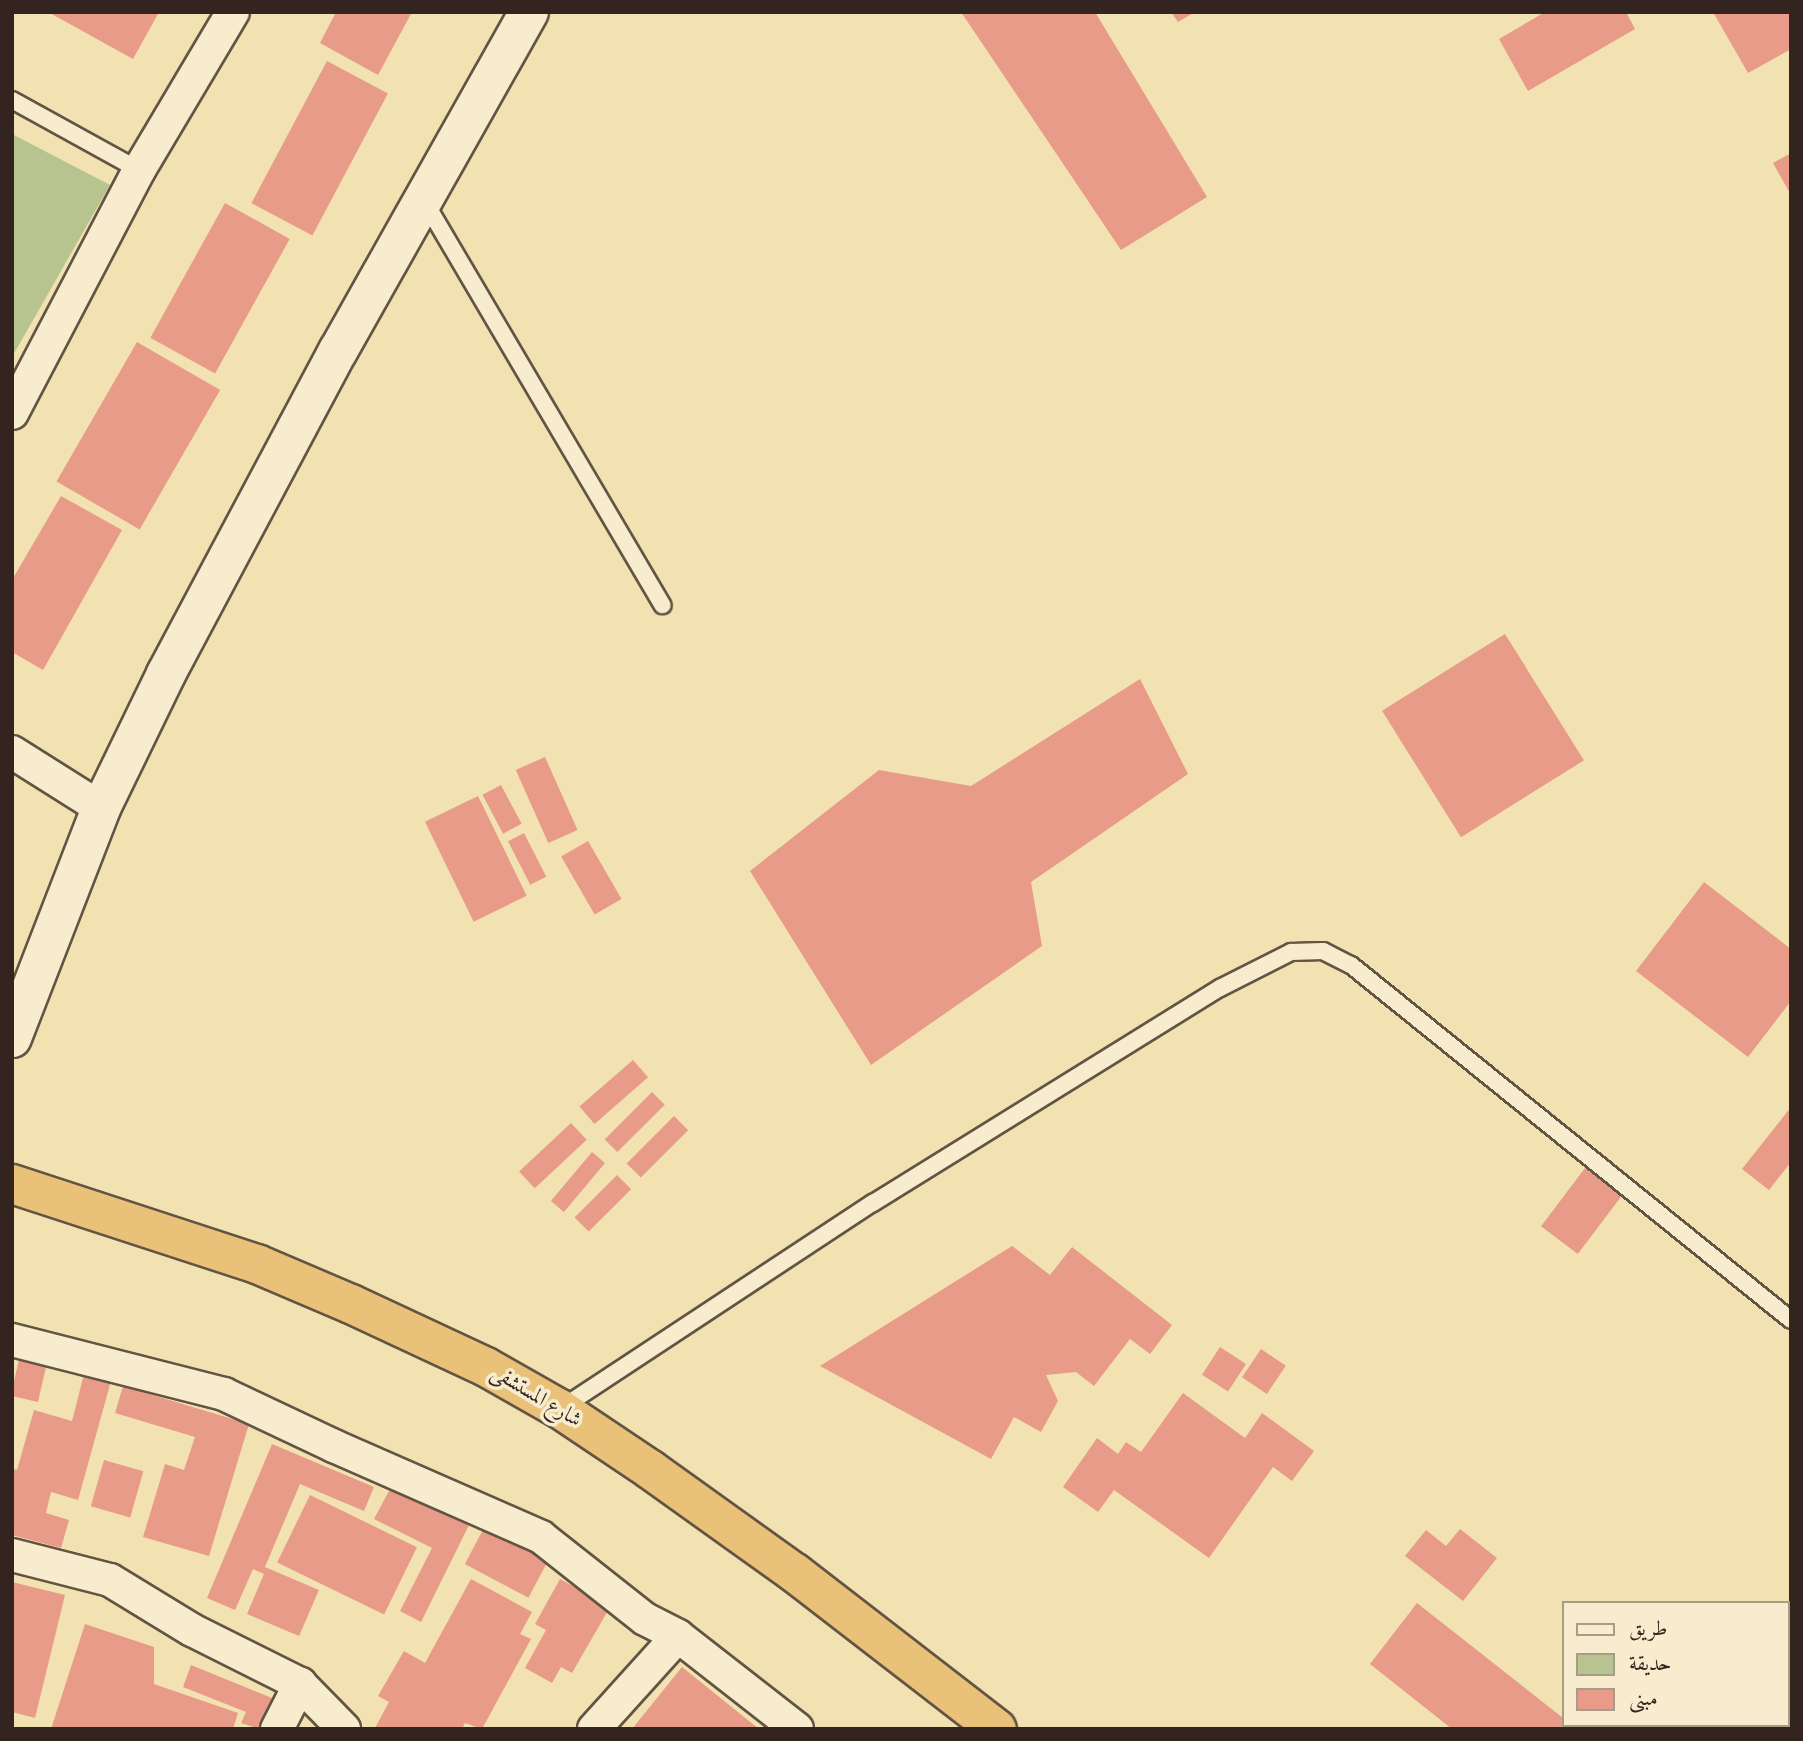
<!DOCTYPE html>
<html>
<head>
<meta charset="utf-8">
<style>
	body { margin:0 }
	#map { position:relative; width:1803px; height:1741px; overflow:hidden; background:#f2e2b2; font-family:"IM FELL English",Amiri,serif }
	div>[style] { position:absolute }
	.green>* { inset:0; background:#b7c48f }
	.building>* { inset:0; background:#e79b88; transform-origin:0 0 }
	.roads { filter:drop-shadow(2px 0 #635444) drop-shadow(-2px 0 #635444) drop-shadow(0 2px #635444) drop-shadow(0 -2px #635444) }
	.service>* { height:16px; margin:-8px; padding:0 8px; transform-origin:8px; border-radius:8px; background:#f7eccd }
	.minor>* { height:32px; margin:-16px; padding:0 16px; transform-origin:16px; border-radius:16px; background:#f7eccd }
	.tertiary>* { height:38px; margin:-19px; padding:0 19px; transform-origin:19px; border-radius:19px; background:#f7eccd }
	.trunk>* { height:38px; margin:-19px; padding:0 19px; transform-origin:19px; border-radius:19px; background:#e9c179 }
	span { translate:-50% -50%; white-space:nowrap; text-align:center; line-height:1.15; -webkit-text-stroke:7px #f7eccd; paint-order:stroke }
	.street-label { font-size:21px; color:#33241f }
	.frame { position:absolute; inset:0; border:14px solid #33241f; pointer-events:none }
	.legend { position:absolute; left:1562px; top:1601px; width:228px; height:126px; box-sizing:border-box; background:#f7eccd; border:2px solid #a99c87; margin:0; padding:9px 12px; list-style:none; font-size:21px; color:#33241f }
	.legend li { display:flex; align-items:center; gap:14px; height:35px }
	.legend b { width:35px; border:2px solid #a99c87 }
</style>
</head>
<body>
<div id="map">
	<div class="green">
		<div style="clip-path:polygon(12px 134px,110px 185px,12px 357px)"></div>
	</div>
	<div class="building">
		<div style="clip-path:polygon(48px 12px,159px 12px,133px 59px)"></div>
		<div style="clip-path:polygon(336px 12px,412px 12px,378px 75px,320px 43px)"></div>
		<div style="clip-path:polygon(961px 12px,1095px 12px,1207px 197px,1121px 250px)"></div>
		<div style="clip-path:polygon(1171px 12px,1195px 12px,1178px 22px)"></div>
		<div style="clip-path:polygon(1545px 12px,1626px 12px,1635px 29px,1528px 91px,1499px 39px)"></div>
		<div style="clip-path:polygon(1713px 12px,1791px 12px,1791px 49px,1748px 73px)"></div>
		<div style="left:327px;top:61px;width:69px;height:161px;rotate:28deg"></div>
		<div style="clip-path:polygon(1791px 153px,1791px 195px,1773px 163px)"></div>
		<div style="left:225px;top:203px;width:74px;height:154px;rotate:29deg"></div>
		<div style="left:137px;top:342px;width:96px;height:161px;rotate:30deg"></div>
		<div style="clip-path:polygon(61px 496px,122px 530px,43px 670px,12px 652px,12px 580px)"></div>
		<div style="left:1505px;top:634px;width:149px;height:145px;rotate:58deg"></div>
		<div style="clip-path:polygon(1140px 679px,1188px 774px,1031px 882px,1042px 946px,871px 1065px,750px 871px,879px 770px,971px 786px)"></div>
		<div style="left:545px;top:757px;width:80px;height:32px;rotate:66deg"></div>
		<div style="left:501px;top:785px;width:44px;height:21px;rotate:62deg"></div>
		<div style="left:478px;top:796px;width:111px;height:59px;rotate:64deg"></div>
		<div style="left:524px;top:833px;width:49px;height:18px;rotate:63deg"></div>
		<div style="left:588px;top:841px;width:67px;height:31px;rotate:60deg"></div>
		<div style="clip-path:polygon(1704px 882px,1791px 949px,1791px 1001px,1748px 1057px,1636px 971px)"></div>
		<div style="left:633px;top:1060px;width:23px;height:71px;rotate:49deg"></div>
		<div style="left:652px;top:1092px;width:18px;height:67px;rotate:45deg"></div>
		<div style="clip-path:polygon(1791px 1107px,1791px 1162px,1769px 1190px,1742px 1169px)"></div>
		<div style="left:674px;top:1116px;width:20px;height:67px;rotate:45deg"></div>
		<div style="left:571px;top:1123px;width:23px;height:71px;rotate:47deg"></div>
		<div style="left:592px;top:1152px;width:17px;height:64px;rotate:40deg"></div>
		<div style="left:1585px;top:1168px;width:46px;height:73px;rotate:37deg"></div>
		<div style="left:617px;top:1175px;width:20px;height:60px;rotate:45deg"></div>
		<div style="clip-path:polygon(1012px 1246px,1050px 1275px,1072px 1247px,1172px 1325px,1150px 1354px,1130px 1339px,1094px 1386px,1076px 1372px,1046px 1375px,1058px 1401px,1041px 1432px,1014px 1417px,991px 1459px,820px 1366px)"></div>
		<div style="left:1220px;top:1347px;width:31px;height:33px;rotate:33deg"></div>
		<div style="left:1261px;top:1349px;width:30px;height:34px;rotate:34deg"></div>
		<div style="left:21px;top:1351px;width:28px;height:46px;rotate:13deg"></div>
		<div style="clip-path:polygon(84px 1374px,111px 1381px,78px 1500px,51px 1492px,46px 1513px,69px 1520px,61px 1548px,12px 1535px,12px 1469px,17px 1470px,34px 1410px,72px 1421px)"></div>
		<div style="clip-path:polygon(123px 1386px,249px 1424px,209px 1556px,143px 1537px,165px 1464px,184px 1470px,195px 1437px,115px 1413px)"></div>
		<div style="clip-path:polygon(1183px 1393px,1245px 1438px,1262px 1413px,1314px 1451px,1292px 1481px,1273px 1467px,1209px 1558px,1114px 1490px,1098px 1512px,1063px 1487px,1097px 1438px,1118px 1454px,1126px 1442px,1141px 1452px)"></div>
		<div style="clip-path:polygon(272px 1444px,374px 1487px,364px 1511px,300px 1484px,265px 1567px,319px 1590px,299px 1636px,247px 1614px,264px 1574px,253px 1569px,235px 1610px,207px 1598px)"></div>
		<div style="left:104px;top:1460px;width:41px;height:48px;rotate:16deg"></div>
		<div style="clip-path:polygon(391px 1487px,469px 1525px,421px 1622px,400px 1611px,432px 1548px,374px 1519px)"></div>
		<div style="left:310px;top:1495px;width:119px;height:75px;rotate:26deg"></div>
		<div style="left:485px;top:1526px;width:72px;height:43px;rotate:28deg"></div>
		<div style="clip-path:polygon(1460px 1529px,1497px 1558px,1463px 1601px,1405px 1556px,1426px 1530px,1446px 1546px)"></div>
		<div style="clip-path:polygon(471px 1579px,532px 1612px,520px 1634px,531px 1639px,482px 1729px,465px 1723px,462px 1729px,375px 1728px,389px 1702px,378px 1696px,404px 1651px,425px 1663px)"></div>
		<div style="clip-path:polygon(560px 1579px,610px 1607px,572px 1673px,561px 1667px,552px 1683px,525px 1668px,546px 1630px,535px 1624px)"></div>
		<div style="clip-path:polygon(12px 1582px,65px 1595px,35px 1718px,12px 1712px)"></div>
		<div style="clip-path:polygon(1417px 1603px,1563px 1718px,1563px 1725px,1578px 1729px,1452px 1729px,1370px 1664px)"></div>
		<div style="clip-path:polygon(85px 1624px,154px 1647px,154px 1684px,238px 1713px,233px 1729px,51px 1729px)"></div>
		<div style="clip-path:polygon(191px 1665px,272px 1698px,260px 1729px,241px 1723px,246px 1712px,183px 1687px)"></div>
		<div style="clip-path:polygon(682px 1667px,759px 1729px,632px 1729px)"></div>
		<div style="left:1594px;top:1725px;width:76px;height:5px"></div>
	</div>
	<div class="roads">
		<div class="service">
			<div style="left:12px;top:100px;width:145px;rotate:28.9deg"></div>
			<div style="left:425px;top:202px;width:468px;rotate:59.5deg"></div>
			<div style="left:560px;top:1409px;width:375px;rotate:-33.4deg"></div>
			<div style="left:873px;top:1203px;width:408px;rotate:-31.8deg"></div>
			<div style="left:1220px;top:988px;width:80px;rotate:-26.9deg"></div>
			<div style="left:1291px;top:952px;width:32px;rotate:-2deg"></div>
			<div style="left:1323px;top:951px;width:31px;rotate:27deg"></div>
			<div style="left:1351px;top:965px;width:565px;rotate:38.9deg"></div>
		</div>
		<div class="minor">
			<div style="left:12px;top:413px;width:274px;rotate:-62.4deg"></div>
			<div style="left:139px;top:170px;width:184px;rotate:-59.3deg"></div>
			<div style="left:12px;top:752px;width:105px;rotate:32.2deg"></div>
			<div style="left:12px;top:1340px;width:219px;rotate:14.3deg"></div>
			<div style="left:224px;top:1394px;width:122px;rotate:25.3deg"></div>
			<div style="left:334px;top:1446px;width:226px;rotate:23.7deg"></div>
			<div style="left:541px;top:1537px;width:132px;rotate:38.3deg"></div>
			<div style="left:645px;top:1619px;width:37px;rotate:27deg"></div>
			<div style="left:678px;top:1636px;width:151px;rotate:38deg"></div>
			<div style="left:12px;top:1555px;width:101px;rotate:14.3deg"></div>
			<div style="left:110px;top:1580px;width:96px;rotate:31.4deg"></div>
			<div style="left:192px;top:1630px;width:121px;rotate:26.6deg"></div>
			<div style="left:300px;top:1684px;width:63px;rotate:45.6deg"></div>
			<div style="left:277px;top:1729px;width:51px;rotate:-62.9deg"></div>
			<div style="left:594px;top:1729px;width:125px;rotate:-47.9deg"></div>
		</div>
		<div class="tertiary">
			<div style="left:12px;top:1038px;width:247px;rotate:-68.8deg"></div>
			<div style="left:101px;top:808px;width:149px;rotate:-64.1deg"></div>
			<div style="left:166px;top:674px;width:366px;rotate:-62deg"></div>
			<div style="left:338px;top:351px;width:389px;rotate:-60.6deg"></div>
		</div>
		<div class="trunk">
			<div style="left:12px;top:1184px;width:258px;rotate:18.1deg"></div>
			<div style="left:257px;top:1264px;width:102px;rotate:23.1deg"></div>
			<div style="left:351px;top:1304px;width:149px;rotate:25deg"></div>
			<div style="left:486px;top:1367px;width:85px;rotate:29.6deg"></div>
			<div style="left:560px;top:1409px;width:110px;rotate:33.8deg"></div>
			<div style="left:651px;top:1470px;width:177px;rotate:35.6deg"></div>
			<div style="left:795px;top:1573px;width:255px;rotate:37.7deg"></div>
		</div>
	</div>
	<div class="street-label">
		<span style="left:536px;top:1397px;rotate:31deg">شارع المستشفى</span>
	</div>
	<div class="frame"></div>
	<ul class="legend">
	<li><b style="height:9px;background:#f7eccd"></b>طريق</li>
	<li><b style="height:19px;background:#b7c48f"></b>حديقة</li>
	<li><b style="height:19px;background:#e79b88"></b>مبنى</li>
	</ul>
</div>
</body>
</html>
